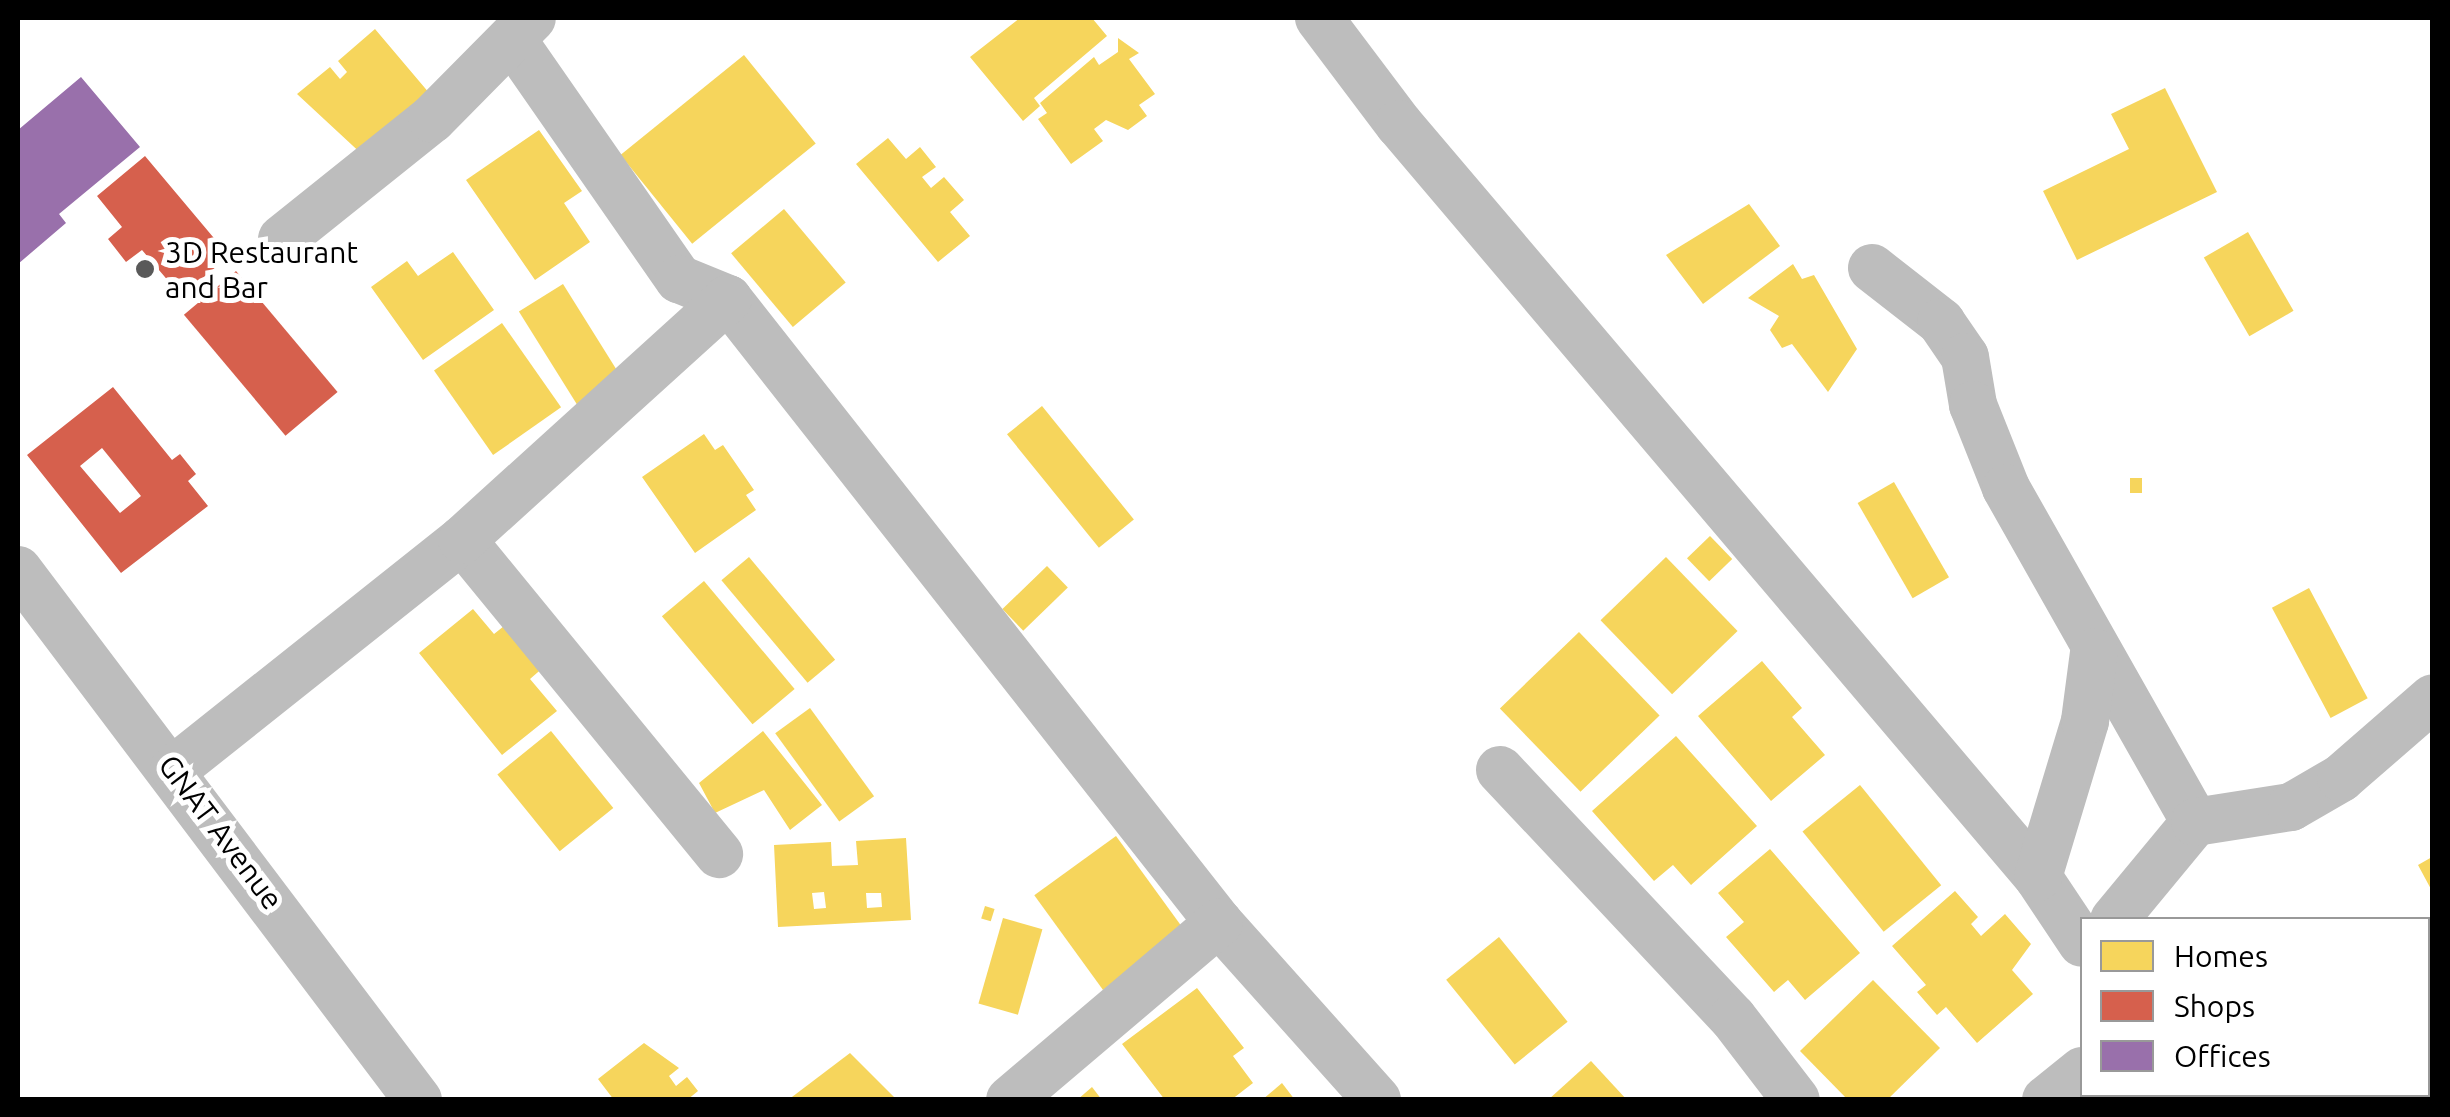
<!DOCTYPE html>
<html>
<head>
<meta charset="utf-8">
<style>
	body { margin:0 }
	#map { position:relative; width:2450px; height:1117px; overflow:hidden; background:#fff; font-family:Ubuntu,sans-serif }
	div>[style] { position:absolute }
	.homes>* { inset:0; background:#f6d55c; transform-origin:0 0 }
	.shops>* { inset:0; background:#d6604d; transform-origin:0 0 }
	.offices>* { inset:0; background:#9970ab }
	.minor>* { height:48px; margin:-24px; padding:0 24px; transform-origin:24px; border-radius:24px; background:#bdbdbd }
	.dots>* { width:28px; height:28px; translate:-50% -50%; box-sizing:border-box; border:5px solid #fff; border-radius:50% }
	span { translate:-50% -50%; white-space:nowrap; text-align:center; line-height:1.15; -webkit-text-stroke:10px #fff; paint-order:stroke }
	.poi-label { font-size:30px; color:#000 }
	.left { translate:0 -50%; text-align:left }
	.street-label { font-size:30px; color:#000 }
	.frame { position:absolute; inset:0; border:20px solid #000; pointer-events:none }
	.legend { position:absolute; left:2080px; top:917px; width:350px; height:180px; box-sizing:border-box; background:#fff; border:2px solid #999; margin:0; padding:12px 18px; list-style:none; font-size:30px; color:#000 }
	.legend li { display:flex; align-items:center; gap:20px; height:50px }
	.legend b { width:50px; border:2px solid #999 }
</style>
</head>
<body>
<div id="map">
	<div class="homes">
		<div style="clip-path:polygon(1020px 18px,1092px 18px,1107px 36px,1034px 98px,1040px 106px,1023px 121px,970px 57px)"></div>
		<div style="clip-path:polygon(375px 29px,430px 94px,366px 158px,297px 94px,330px 67px,340px 79px,347px 72px,338px 61px)"></div>
		<div style="clip-path:polygon(1118px 38px,1139px 53px,1129px 59px,1155px 94px,1139px 105px,1147px 116px,1128px 130px,1106px 120px,1094px 129px,1103px 141px,1071px 164px,1038px 119px,1047px 113px,1040px 103px,1094px 57px,1099px 65px,1118px 52px)"></div>
		<div style="left:744px;top:55px;width:114px;height:159px;rotate:51deg"></div>
		<div style="clip-path:polygon(2165px 88px,2217px 192px,2077px 260px,2043px 191px,2129px 149px,2111px 114px)"></div>
		<div style="clip-path:polygon(539px 130px,582px 191px,564px 203px,590px 242px,535px 280px,466px 180px)"></div>
		<div style="clip-path:polygon(888px 138px,906px 159px,920px 147px,936px 167px,922px 177px,931px 188px,944px 177px,964px 200px,950px 212px,970px 236px,938px 262px,856px 164px)"></div>
		<div style="clip-path:polygon(1749px 204px,1780px 246px,1703px 304px,1666px 255px)"></div>
		<div style="left:784px;top:209px;width:96px;height:69px;rotate:50deg"></div>
		<div style="left:2248px;top:232px;width:91px;height:51px;rotate:60deg"></div>
		<div style="clip-path:polygon(453px 252px,494px 310px,423px 360px,371px 287px,407px 261px,418px 276px)"></div>
		<div style="clip-path:polygon(1793px 264px,1802px 279px,1814px 275px,1857px 349px,1828px 392px,1792px 344px,1782px 348px,1770px 330px,1779px 316px,1748px 298px)"></div>
		<div style="left:563px;top:284px;width:110px;height:52px;rotate:58deg"></div>
		<div style="left:502px;top:323px;width:103px;height:83px;rotate:55deg"></div>
		<div style="left:1042px;top:406px;width:146px;height:45px;rotate:51deg"></div>
		<div style="clip-path:polygon(704px 434px,715px 450px,723px 445px,754px 490px,746px 495px,756px 510px,695px 553px,642px 477px)"></div>
		<div style="left:2130px;top:478px;width:12px;height:15px"></div>
		<div style="left:1894px;top:482px;width:110px;height:42px;rotate:60deg"></div>
		<div style="left:1710px;top:536px;width:32px;height:32px;rotate:46deg"></div>
		<div style="left:749px;top:557px;width:134px;height:36px;rotate:50deg"></div>
		<div style="left:1666px;top:557px;width:103px;height:91px;rotate:46deg"></div>
		<div style="left:1047px;top:566px;width:30px;height:62px;rotate:46deg"></div>
		<div style="left:704px;top:581px;width:141px;height:55px;rotate:50deg"></div>
		<div style="left:2309px;top:588px;width:125px;height:42px;rotate:62deg"></div>
		<div style="clip-path:polygon(473px 609px,494px 634px,509px 622px,545px 666px,530px 679px,557px 711px,502px 755px,419px 653px)"></div>
		<div style="left:1579px;top:632px;width:116px;height:110px;rotate:46deg"></div>
		<div style="clip-path:polygon(1762px 661px,1802px 708px,1792px 717px,1825px 755px,1771px 801px,1698px 716px)"></div>
		<div style="left:810px;top:708px;width:109px;height:43px;rotate:54deg"></div>
		<div style="left:551px;top:731px;width:99px;height:69px;rotate:51deg"></div>
		<div style="clip-path:polygon(763px 731px,822px 805px,790px 830px,764px 790px,715px 813px,699px 783px)"></div>
		<div style="clip-path:polygon(1676px 736px,1757px 826px,1691px 885px,1673px 865px,1654px 881px,1592px 811px)"></div>
		<div style="left:1860px;top:785px;width:129px;height:74px;rotate:51deg"></div>
		<div style="left:1116px;top:836px;width:117px;height:101px;rotate:54deg"></div>
		<div style="clip-path:polygon(evenodd,906px 838px,911px 920px,778px 927px,774px 845px,831px 842px,832px 866px,858px 865px,856px 841px,906px 838px,824px 892px,826px 908px,814px 909px,812px 893px,824px 892px,906px 838px,866px 893px,881px 893px,882px 907px,867px 908px,866px 893px)"></div>
		<div style="clip-path:polygon(1770px 849px,1860px 953px,1805px 1000px,1788px 980px,1774px 992px,1726px 937px,1744px 922px,1718px 893px)"></div>
		<div style="clip-path:polygon(2432px 857px,2432px 891px,2418px 865px)"></div>
		<div style="clip-path:polygon(1955px 891px,1978px 917px,1971px 924px,1981px 936px,2005px 914px,2031px 944px,2012px 970px,2033px 994px,1977px 1043px,1946px 1007px,1937px 1015px,1917px 992px,1926px 985px,1892px 946px)"></div>
		<div style="left:985px;top:906px;width:10px;height:13px;rotate:17deg"></div>
		<div style="left:1003px;top:918px;width:41px;height:89px;rotate:16deg"></div>
		<div style="left:1499px;top:937px;width:109px;height:68px;rotate:51deg"></div>
		<div style="clip-path:polygon(1873px 980px,1940px 1048px,1887px 1100px,1848px 1100px,1800px 1051px)"></div>
		<div style="clip-path:polygon(1197px 988px,1244px 1048px,1233px 1056px,1253px 1083px,1231px 1100px,1165px 1100px,1122px 1044px)"></div>
		<div style="clip-path:polygon(644px 1043px,679px 1068px,669px 1076px,676px 1086px,687px 1077px,698px 1091px,687px 1100px,614px 1100px,598px 1079px)"></div>
		<div style="clip-path:polygon(850px 1053px,897px 1100px,788px 1100px)"></div>
		<div style="clip-path:polygon(1591px 1061px,1627px 1100px,1548px 1100px)"></div>
		<div style="clip-path:polygon(1282px 1083px,1295px 1100px,1262px 1100px)"></div>
		<div style="clip-path:polygon(1092px 1087px,1102px 1100px,1077px 1100px)"></div>
	</div>
	<div class="shops">
		<div style="clip-path:polygon(145px 156px,229px 256px,181px 296px,142px 250px,126px 262px,108px 239px,122px 227px,97px 196px)"></div>
		<div style="left:236px;top:271px;width:158px;height:68px;rotate:50deg"></div>
		<div style="clip-path:polygon(evenodd,113px 387px,172px 460px,180px 454px,196px 474px,188px 481px,208px 506px,121px 573px,27px 455px,113px 387px,102px 448px,141px 496px,120px 513px,80px 466px,102px 448px)"></div>
	</div>
	<div class="offices">
		<div style="clip-path:polygon(81px 77px,140px 147px,59px 214px,66px 223px,18px 264px,18px 130px)"></div>
	</div>
	<div class="minor">
		<div style="left:1319px;top:18px;width:133px;rotate:53deg"></div>
		<div style="left:1399px;top:124px;width:988px;rotate:49.68deg"></div>
		<div style="left:2038px;top:877px;width:79px;rotate:56.3deg"></div>
		<div style="left:514px;top:42px;width:289px;rotate:55.2deg"></div>
		<div style="left:679px;top:279px;width:53px;rotate:22.2deg"></div>
		<div style="left:728px;top:299px;width:794px;rotate:51.8deg"></div>
		<div style="left:1219px;top:923px;width:237px;rotate:48.2deg"></div>
		<div style="left:282px;top:239px;width:192px;rotate:-38.7deg"></div>
		<div style="left:432px;top:119px;width:142px;rotate:-45.3deg"></div>
		<div style="left:1872px;top:268px;width:88px;rotate:38deg"></div>
		<div style="left:1941px;top:322px;width:42px;rotate:55.6deg"></div>
		<div style="left:1965px;top:357px;width:49px;rotate:80.5deg"></div>
		<div style="left:1973px;top:405px;width:89px;rotate:68.3deg"></div>
		<div style="left:2006px;top:488px;width:384px;rotate:60.5deg"></div>
		<div style="left:2195px;top:822px;width:127px;rotate:129.6deg"></div>
		<div style="left:462px;top:540px;width:406px;rotate:50.7deg"></div>
		<div style="left:18px;top:570px;width:664px;rotate:52.96deg"></div>
		<div style="left:174px;top:769px;width:368px;rotate:-38.5deg"></div>
		<div style="left:462px;top:540px;width:359px;rotate:-42.2deg"></div>
		<div style="left:1500px;top:770px;width:340px;rotate:46.8deg"></div>
		<div style="left:1733px;top:1018px;width:103px;rotate:52.5deg"></div>
		<div style="left:2195px;top:822px;width:97px;rotate:-8.9deg"></div>
		<div style="left:2291px;top:807px;width:58px;rotate:-30.1deg"></div>
		<div style="left:2341px;top:778px;width:121px;rotate:-41deg"></div>
		<div style="left:2038px;top:877px;width:163px;rotate:-73.2deg"></div>
		<div style="left:2085px;top:721px;width:69px;rotate:-82.5deg"></div>
		<div style="left:2171px;top:1094px;width:7px;rotate:63deg"></div>
		<div style="left:1010px;top:1100px;width:274px;rotate:-40.3deg"></div>
		<div style="left:2046px;top:1100px;width:46px;rotate:-38.9deg"></div>
	</div>
	<div class="dots">
		<div style="left:145px;top:269px;background:#595959"></div>
	</div>
	<div class="poi-label">
		<span class="left" style="left:165px;top:269px">3D Restaurant<br>and Bar</span>
	</div>
	<div class="street-label">
		<span style="left:221px;top:832px;rotate:53deg">GNAT Avenue</span>
	</div>
	<div class="frame"></div>
	<ul class="legend">
	<li><b style="height:28px;background:#f6d55c"></b>Homes</li>
	<li><b style="height:28px;background:#d6604d"></b>Shops</li>
	<li><b style="height:28px;background:#9970ab"></b>Offices</li>
	</ul>
</div>
</body>
</html>
